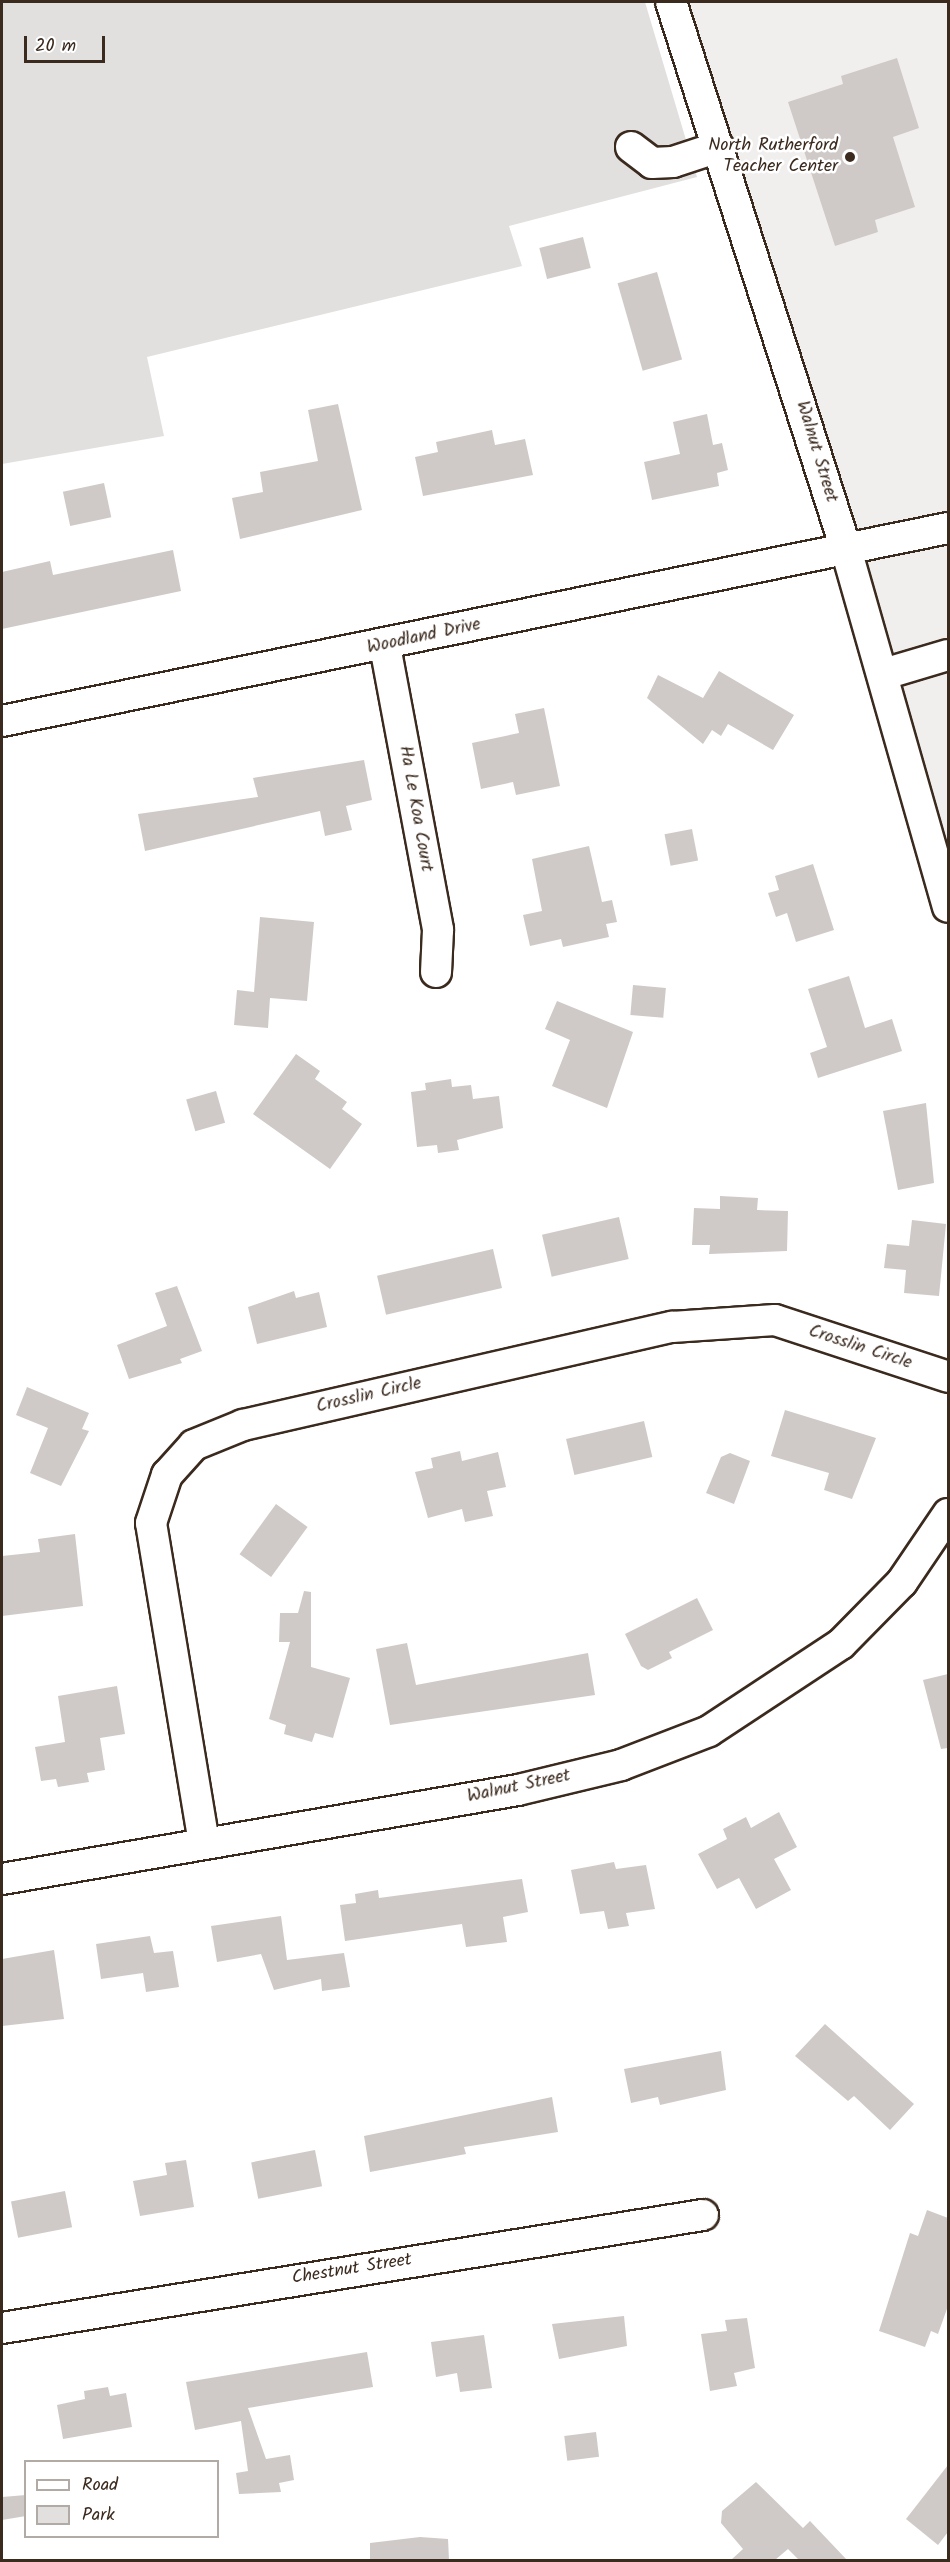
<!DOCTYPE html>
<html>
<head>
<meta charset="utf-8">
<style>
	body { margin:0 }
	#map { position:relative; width:950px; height:2562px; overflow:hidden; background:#fff; font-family:Kalam,sans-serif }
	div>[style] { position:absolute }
	.built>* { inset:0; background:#f1efee }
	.green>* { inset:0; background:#e2e0de }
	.building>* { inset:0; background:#cfcac7; transform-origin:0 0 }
	.roads { filter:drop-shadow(2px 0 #3b2a1e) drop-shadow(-2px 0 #3b2a1e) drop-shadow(0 2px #3b2a1e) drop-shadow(0 -2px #3b2a1e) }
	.minor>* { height:30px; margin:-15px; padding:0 15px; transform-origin:15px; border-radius:15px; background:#fff }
	.dots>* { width:16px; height:16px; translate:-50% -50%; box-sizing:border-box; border:3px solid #fff; border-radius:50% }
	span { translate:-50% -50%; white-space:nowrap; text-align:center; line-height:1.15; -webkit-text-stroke:5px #fff; paint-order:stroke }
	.poi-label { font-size:18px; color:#3b2a1e }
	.right { translate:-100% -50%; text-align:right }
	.street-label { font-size:18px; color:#3b2a1e }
	.frame { position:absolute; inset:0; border:3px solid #3b2a1e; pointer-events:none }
	.legend { position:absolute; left:24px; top:2460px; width:195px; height:78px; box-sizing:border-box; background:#fff; border:2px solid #b1aaa5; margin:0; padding:8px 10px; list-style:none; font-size:18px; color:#3b2a1e }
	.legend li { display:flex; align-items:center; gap:12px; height:30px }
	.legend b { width:30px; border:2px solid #b1aaa5 }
	.scale { position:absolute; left:24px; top:36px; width:81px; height:27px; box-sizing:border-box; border:3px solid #3b2a1e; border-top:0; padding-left:8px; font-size:18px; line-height:21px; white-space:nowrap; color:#3b2a1e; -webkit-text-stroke:4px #fff; paint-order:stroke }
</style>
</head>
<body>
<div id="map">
	<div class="built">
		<div style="clip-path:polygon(671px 2px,948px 2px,948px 907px)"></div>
	</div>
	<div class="green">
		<div style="clip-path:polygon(2px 2px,645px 2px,697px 177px,509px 226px,522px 266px,147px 357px,164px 436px,2px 464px)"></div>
	</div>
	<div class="building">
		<div style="clip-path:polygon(897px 58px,919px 128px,893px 137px,915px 207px,875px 220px,878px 232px,835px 246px,788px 102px,843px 84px,841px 76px)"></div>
		<div style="left:583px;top:237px;width:32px;height:45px;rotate:76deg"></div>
		<div style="left:657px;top:272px;width:91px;height:41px;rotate:74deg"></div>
		<div style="clip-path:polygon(338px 404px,362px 510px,240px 539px,232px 498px,263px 492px,260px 472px,318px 461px,308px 410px)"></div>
		<div style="clip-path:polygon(707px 414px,713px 445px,722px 443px,728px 470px,717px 473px,719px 486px,652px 500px,644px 462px,680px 454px,673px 422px)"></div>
		<div style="clip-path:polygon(492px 430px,495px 445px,525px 439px,533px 475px,423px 496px,415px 457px,438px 452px,436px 442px)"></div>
		<div style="left:104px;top:483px;width:35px;height:42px;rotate:78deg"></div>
		<div style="clip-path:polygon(173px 550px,181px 591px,2px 629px,2px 572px,50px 561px,53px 575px)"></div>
		<div style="clip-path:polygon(719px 671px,794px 715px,773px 750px,728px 724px,721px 736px,712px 730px,703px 744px,647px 698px,658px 675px,703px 698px)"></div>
		<div style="clip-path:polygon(544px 708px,560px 786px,516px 795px,513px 782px,481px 789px,472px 743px,519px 733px,515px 714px)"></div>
		<div style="clip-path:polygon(364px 760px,372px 800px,346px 806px,352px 830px,325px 836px,320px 811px,145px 851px,138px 814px,258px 797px,253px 778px)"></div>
		<div style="left:692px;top:829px;width:32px;height:28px;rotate:79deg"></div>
		<div style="clip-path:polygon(589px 846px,602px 902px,612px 900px,617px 922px,606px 924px,609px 937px,563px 947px,561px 939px,530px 946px,523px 915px,542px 911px,532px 859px)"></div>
		<div style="clip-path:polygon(813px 864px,834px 930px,796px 942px,787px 913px,776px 917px,768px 893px,779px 890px,775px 876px)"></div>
		<div style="clip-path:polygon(260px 917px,314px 922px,307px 1001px,270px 998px,268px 1028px,234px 1025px,237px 990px,254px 992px)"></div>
		<div style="clip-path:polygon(849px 976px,865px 1028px,892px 1019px,902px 1051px,818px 1078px,810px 1053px,827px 1047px,808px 989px)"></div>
		<div style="left:633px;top:985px;width:33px;height:30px;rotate:5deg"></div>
		<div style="clip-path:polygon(557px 1001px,633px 1032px,607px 1108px,552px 1086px,570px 1040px,545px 1029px)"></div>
		<div style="clip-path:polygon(296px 1054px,320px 1071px,315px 1079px,347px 1102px,342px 1109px,362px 1124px,330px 1169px,253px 1114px)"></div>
		<div style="clip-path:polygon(451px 1079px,452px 1087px,471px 1085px,473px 1099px,499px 1096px,503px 1128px,457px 1140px,459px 1150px,438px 1153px,437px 1145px,417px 1147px,411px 1092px,426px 1090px,425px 1083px)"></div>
		<div style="left:216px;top:1091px;width:33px;height:31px;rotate:74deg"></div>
		<div style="clip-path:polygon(926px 1103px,934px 1183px,898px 1190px,883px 1111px)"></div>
		<div style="clip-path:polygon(720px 1196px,758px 1198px,757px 1210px,788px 1211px,787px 1251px,709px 1254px,710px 1245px,692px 1245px,694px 1208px,720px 1209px)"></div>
		<div style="left:619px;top:1217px;width:43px;height:79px;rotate:77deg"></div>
		<div style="clip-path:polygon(912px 1220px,946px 1224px,939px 1296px,904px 1293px,906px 1270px,884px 1268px,887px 1244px,909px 1246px)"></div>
		<div style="left:493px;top:1249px;width:40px;height:119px;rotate:77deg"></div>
		<div style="clip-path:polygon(177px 1286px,202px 1351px,180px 1359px,182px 1363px,129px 1379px,117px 1345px,167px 1326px,155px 1293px)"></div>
		<div style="clip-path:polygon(294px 1291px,296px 1298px,319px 1292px,327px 1327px,257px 1344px,248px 1307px)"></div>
		<div style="clip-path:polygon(27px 1387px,89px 1413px,82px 1429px,89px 1431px,61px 1486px,30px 1473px,48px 1428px,16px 1415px)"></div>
		<div style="clip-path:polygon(785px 1410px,876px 1438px,852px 1499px,824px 1490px,829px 1473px,771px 1456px)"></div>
		<div style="left:644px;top:1421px;width:37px;height:80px;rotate:77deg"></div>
		<div style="clip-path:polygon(460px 1451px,462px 1461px,498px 1452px,506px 1487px,487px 1491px,493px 1516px,465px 1522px,462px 1509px,428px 1518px,415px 1472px,433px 1468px,431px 1458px)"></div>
		<div style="clip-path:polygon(730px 1453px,750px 1461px,734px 1504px,706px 1493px,721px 1457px)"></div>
		<div style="left:276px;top:1504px;width:39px;height:62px;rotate:36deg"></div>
		<div style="clip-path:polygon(75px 1534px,83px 1606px,2px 1616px,2px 1556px,40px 1552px,38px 1539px)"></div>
		<div style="clip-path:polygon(304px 1591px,311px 1592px,311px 1667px,350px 1678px,333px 1738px,315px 1733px,312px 1742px,284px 1734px,286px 1725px,269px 1719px,290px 1642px,279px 1642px,280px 1613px,298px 1613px)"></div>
		<div style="clip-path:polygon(697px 1598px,713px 1630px,669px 1652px,672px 1658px,648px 1670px,641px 1666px,625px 1634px)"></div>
		<div style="clip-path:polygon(407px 1643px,416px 1685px,588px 1653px,595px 1695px,390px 1725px,376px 1649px)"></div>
		<div style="clip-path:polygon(948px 1674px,948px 1748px,941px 1749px,923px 1680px)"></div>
		<div style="clip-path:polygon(117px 1686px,125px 1734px,100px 1738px,105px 1770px,87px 1773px,89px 1782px,58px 1787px,56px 1779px,41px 1781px,35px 1747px,65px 1742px,58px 1696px)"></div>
		<div style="clip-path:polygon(779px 1812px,797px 1847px,774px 1859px,791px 1890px,756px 1909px,739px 1878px,717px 1889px,698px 1854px,727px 1839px,723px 1829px,746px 1817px,751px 1828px)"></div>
		<div style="clip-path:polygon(614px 1862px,616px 1869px,646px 1865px,655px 1909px,626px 1913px,629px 1926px,608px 1929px,604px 1911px,580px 1914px,571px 1870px)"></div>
		<div style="clip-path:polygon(522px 1879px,528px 1912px,503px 1917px,507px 1942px,466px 1947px,462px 1924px,345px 1941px,340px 1905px,356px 1903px,355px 1894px,378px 1890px,379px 1898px)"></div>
		<div style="clip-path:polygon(281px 1916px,287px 1960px,344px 1953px,350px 1987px,322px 1991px,321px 1979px,274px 1990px,261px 1954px,217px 1962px,211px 1926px)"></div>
		<div style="clip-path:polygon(150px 1936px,154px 1953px,173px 1951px,179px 1987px,146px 1992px,143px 1973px,101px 1979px,96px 1944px)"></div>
		<div style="clip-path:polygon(54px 1950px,64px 2019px,2px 2026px,2px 1959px)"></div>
		<div style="clip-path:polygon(825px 2024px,914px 2104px,890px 2130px,854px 2096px,848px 2101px,795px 2056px)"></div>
		<div style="clip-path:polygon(721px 2051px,726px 2090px,660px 2105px,658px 2097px,631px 2103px,624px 2069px)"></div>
		<div style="clip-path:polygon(552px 2097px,558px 2132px,464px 2147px,466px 2154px,370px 2172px,364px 2136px)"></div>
		<div style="left:315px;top:2150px;width:37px;height:65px;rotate:79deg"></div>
		<div style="clip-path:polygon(186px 2160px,194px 2207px,140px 2216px,133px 2181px,167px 2175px,165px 2163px)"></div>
		<div style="left:65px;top:2191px;width:37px;height:55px;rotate:79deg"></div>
		<div style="clip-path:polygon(927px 2210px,948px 2218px,948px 2306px,938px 2334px,931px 2331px,925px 2347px,879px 2331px,910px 2233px,918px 2236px)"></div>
		<div style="clip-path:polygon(624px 2316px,627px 2346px,559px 2359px,552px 2324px)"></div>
		<div style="clip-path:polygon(747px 2318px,755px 2368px,734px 2373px,737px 2386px,710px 2391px,701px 2334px,727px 2331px,725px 2320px)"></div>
		<div style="clip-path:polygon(484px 2335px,492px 2388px,460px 2392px,457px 2373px,436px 2377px,431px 2342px)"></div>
		<div style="clip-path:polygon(367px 2352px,373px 2387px,248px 2408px,266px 2459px,290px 2455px,294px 2480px,279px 2483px,281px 2492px,239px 2494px,236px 2473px,248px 2471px,241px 2421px,195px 2430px,186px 2382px)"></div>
		<div style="clip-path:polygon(108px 2387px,110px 2396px,126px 2393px,132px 2427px,63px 2439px,57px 2405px,85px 2399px,84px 2391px)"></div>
		<div style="left:596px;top:2432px;width:25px;height:32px;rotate:83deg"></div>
		<div style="clip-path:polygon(948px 2465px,948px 2532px,938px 2545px,906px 2519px)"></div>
		<div style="clip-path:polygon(756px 2482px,803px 2528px,810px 2521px,847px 2560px,799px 2560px,788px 2549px,775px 2560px,731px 2560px,743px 2549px,721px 2523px,722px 2511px)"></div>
		<div style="clip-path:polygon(26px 2495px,26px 2516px,2px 2520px,2px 2497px)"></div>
		<div style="clip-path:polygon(420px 2537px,448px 2539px,449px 2560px,370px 2560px,370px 2543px)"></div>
	</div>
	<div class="roads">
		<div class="minor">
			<div style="left:671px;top:2px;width:574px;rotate:72.26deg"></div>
			<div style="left:846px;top:549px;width:372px;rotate:74.1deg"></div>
			<div style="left:631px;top:147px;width:26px;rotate:37deg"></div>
			<div style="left:652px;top:163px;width:21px;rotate:-3deg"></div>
			<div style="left:673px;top:162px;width:48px;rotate:-18.1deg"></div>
			<div style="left:385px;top:646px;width:289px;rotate:79.4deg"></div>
			<div style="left:438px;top:930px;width:42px;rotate:92.7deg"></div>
			<div style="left:884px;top:674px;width:67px;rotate:-16.5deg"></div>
			<div style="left:2px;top:721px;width:965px;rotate:-11.53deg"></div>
			<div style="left:204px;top:1843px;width:324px;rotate:-99.4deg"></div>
			<div style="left:151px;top:1523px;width:51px;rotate:-71.6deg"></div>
			<div style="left:167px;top:1475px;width:40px;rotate:-48deg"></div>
			<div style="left:194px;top:1445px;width:53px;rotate:-22.2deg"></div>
			<div style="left:243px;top:1425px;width:440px;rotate:-12.9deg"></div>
			<div style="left:672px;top:1327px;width:103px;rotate:-3.9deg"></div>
			<div style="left:775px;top:1320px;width:182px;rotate:18.2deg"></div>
			<div style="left:2px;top:1879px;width:524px;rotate:-9.79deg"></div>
			<div style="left:518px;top:1790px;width:106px;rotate:-13.6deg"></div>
			<div style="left:621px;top:1765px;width:94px;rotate:-21.1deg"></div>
			<div style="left:709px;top:1731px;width:158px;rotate:-33.4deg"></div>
			<div style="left:841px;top:1644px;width:87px;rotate:-45.5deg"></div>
			<div style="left:902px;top:1582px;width:82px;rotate:-55.9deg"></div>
			<div style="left:2px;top:2328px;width:710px;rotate:-9.16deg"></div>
		</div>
	</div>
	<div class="dots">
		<div style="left:850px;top:157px;background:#3b2a1e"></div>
	</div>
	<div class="poi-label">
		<span class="right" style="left:838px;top:157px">North Rutherford<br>Teacher Center</span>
	</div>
	<div class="street-label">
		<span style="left:816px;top:452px;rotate:73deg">Walnut Street</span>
		<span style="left:424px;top:637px;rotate:-12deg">Woodland Drive</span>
		<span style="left:415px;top:809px;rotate:80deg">Ha Le Koa Court</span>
		<span style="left:860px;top:1348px;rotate:18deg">Crosslin Circle</span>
		<span style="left:369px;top:1396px;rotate:-13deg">Crosslin Circle</span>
		<span style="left:519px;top:1787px;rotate:-12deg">Walnut Street</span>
		<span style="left:352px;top:2270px;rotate:-9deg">Chestnut Street</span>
	</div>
	<div class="frame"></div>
	<ul class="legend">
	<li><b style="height:8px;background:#fff"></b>Road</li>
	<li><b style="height:16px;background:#e2e0de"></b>Park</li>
	</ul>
	<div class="scale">20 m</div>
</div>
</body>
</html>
